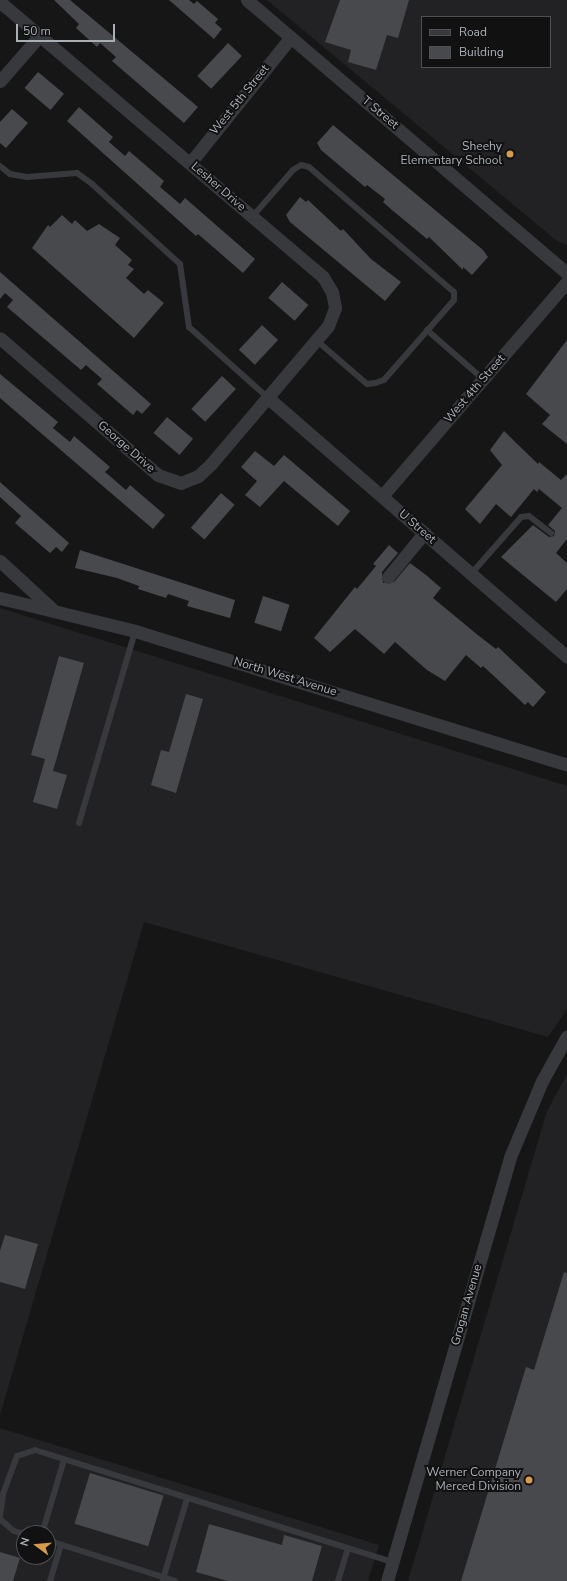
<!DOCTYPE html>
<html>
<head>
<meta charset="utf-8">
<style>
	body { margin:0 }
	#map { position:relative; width:567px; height:1581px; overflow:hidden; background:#161617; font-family:"Nunito Sans",sans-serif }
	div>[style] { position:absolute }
	.built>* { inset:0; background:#222224 }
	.building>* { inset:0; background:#48494c; transform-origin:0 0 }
	.service>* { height:6px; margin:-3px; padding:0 3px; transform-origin:3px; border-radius:3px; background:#37393c }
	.minor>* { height:13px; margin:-6.5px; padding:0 6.5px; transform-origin:6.5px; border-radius:6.5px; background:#37393c }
	.dots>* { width:11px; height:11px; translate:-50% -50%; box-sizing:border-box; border:2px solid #111112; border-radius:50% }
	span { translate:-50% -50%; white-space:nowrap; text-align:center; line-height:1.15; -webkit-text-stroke:4px #111112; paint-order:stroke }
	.street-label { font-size:12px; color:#aaafb6 }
	.poi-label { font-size:12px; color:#aaafb6 }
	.right { translate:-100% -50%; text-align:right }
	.legend { position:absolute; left:421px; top:16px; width:130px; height:52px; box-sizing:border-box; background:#111112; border:1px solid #4e5054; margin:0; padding:5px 7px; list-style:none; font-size:12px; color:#aaafb6 }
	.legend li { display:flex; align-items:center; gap:8px; height:20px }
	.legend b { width:20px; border:1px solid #4e5054 }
	.north { position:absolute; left:16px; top:1525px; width:40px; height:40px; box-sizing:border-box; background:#111112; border:1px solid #4e5054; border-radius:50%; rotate:286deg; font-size:11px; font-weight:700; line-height:16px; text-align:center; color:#aaafb6 }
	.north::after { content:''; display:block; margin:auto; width:14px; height:18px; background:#db9a4a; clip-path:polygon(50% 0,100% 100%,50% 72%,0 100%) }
	.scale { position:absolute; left:16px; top:24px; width:99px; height:18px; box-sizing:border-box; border:2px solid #aaafb6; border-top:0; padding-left:5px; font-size:12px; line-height:14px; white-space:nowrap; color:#aaafb6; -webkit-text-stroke:3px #111112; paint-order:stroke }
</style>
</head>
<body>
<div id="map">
	<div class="built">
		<div style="clip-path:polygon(evenodd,267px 0,567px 0,567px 245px,557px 241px,267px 0,422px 17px,550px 17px,550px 67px,422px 67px,422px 17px)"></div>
		<div style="clip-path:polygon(0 608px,567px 786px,567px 1009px,548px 1037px,144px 922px,0 1415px)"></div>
		<div style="clip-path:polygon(567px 1074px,567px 1581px,408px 1581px,547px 1111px)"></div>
		<div style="clip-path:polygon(evenodd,0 1428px,379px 1545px,368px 1581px,0 1581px,0 1428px,24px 1533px,48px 1533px,48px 1557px,24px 1557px,24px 1533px)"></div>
	</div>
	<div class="building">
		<div style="clip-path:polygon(54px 0,70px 0,198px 107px,184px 123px,112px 61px,116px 57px,100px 43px,97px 47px,76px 28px,79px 24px)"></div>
		<div style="clip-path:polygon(169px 0,189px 0,194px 4px,197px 1px,218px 19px,215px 23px,222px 29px,214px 39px)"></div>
		<div style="clip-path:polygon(340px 0,409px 0,398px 38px,387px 35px,376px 70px,348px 62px,351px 50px,325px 42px)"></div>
		<div style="left:228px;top:43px;width:19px;height:45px;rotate:43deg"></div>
		<div style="left:38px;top:72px;width:34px;height:21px;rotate:40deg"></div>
		<div style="clip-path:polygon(79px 107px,113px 137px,109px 142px,125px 156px,129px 151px,164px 181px,160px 187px,180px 204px,185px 198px,255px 259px,243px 273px,198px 234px,196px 236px,67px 121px)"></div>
		<div style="clip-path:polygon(12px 109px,28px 123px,6px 148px,0 143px,0 122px)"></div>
		<div style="clip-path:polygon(333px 125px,483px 250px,488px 257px,472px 275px,463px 267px,463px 270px,429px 237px,427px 239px,392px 210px,383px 202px,385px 199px,367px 185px,365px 187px,321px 150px,317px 143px)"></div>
		<div style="clip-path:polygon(300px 197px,306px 202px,308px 200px,341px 231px,343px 229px,371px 259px,401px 282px,385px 301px,290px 222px,286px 215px)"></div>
		<div style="clip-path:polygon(62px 215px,72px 224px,75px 220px,87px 231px,99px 224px,120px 238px,115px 245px,132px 260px,128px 265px,134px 269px,126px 278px,144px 294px,148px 290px,164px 303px,134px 338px,32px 248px,48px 225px,50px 227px)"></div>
		<div style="clip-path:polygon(0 272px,151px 404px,142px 414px,137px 410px,133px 415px,97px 384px,102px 379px,86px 365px,81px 370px,7px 307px,13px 300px,5px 293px,0 299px)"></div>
		<div style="left:282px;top:282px;width:35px;height:21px;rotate:41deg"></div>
		<div style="left:262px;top:325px;width:22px;height:34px;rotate:43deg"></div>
		<div style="clip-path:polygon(567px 340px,567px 444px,542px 424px,550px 415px,526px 394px)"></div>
		<div style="clip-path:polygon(0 374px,58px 422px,53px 428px,70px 442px,74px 436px,110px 467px,105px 472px,126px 490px,130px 485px,165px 515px,153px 529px,0 398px)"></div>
		<div style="left:222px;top:376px;width:19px;height:45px;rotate:43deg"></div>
		<div style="left:167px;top:417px;width:34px;height:21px;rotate:40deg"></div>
		<div style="clip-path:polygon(504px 431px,538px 464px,539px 462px,561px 480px,567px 474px,567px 539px,556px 553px,567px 563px,567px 589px,556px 602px,501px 557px,533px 525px,549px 537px,554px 536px,555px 531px,548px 525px,562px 508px,539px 489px,537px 492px,534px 489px,511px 517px,496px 504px,480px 524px,465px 509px,502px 465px,490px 450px)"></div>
		<div style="clip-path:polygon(255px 451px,274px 466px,284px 455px,350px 511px,338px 526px,284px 481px,260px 507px,245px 495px,257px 481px,241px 467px)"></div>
		<div style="clip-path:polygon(0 482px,69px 543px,62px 552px,56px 547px,50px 553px,15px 523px,21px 516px,0 497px)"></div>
		<div style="left:221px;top:493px;width:18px;height:46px;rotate:41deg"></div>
		<div style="clip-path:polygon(389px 545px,398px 553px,382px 572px,383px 583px,394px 582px,410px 563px,426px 575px,441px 588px,433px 598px,479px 636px,496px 649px,498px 647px,546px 692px,533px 707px,528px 702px,525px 705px,483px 666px,481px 668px,466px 655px,445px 681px,427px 670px,395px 642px,384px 654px,355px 629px,330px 652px,314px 638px,355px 587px,357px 589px,376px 566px,373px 564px)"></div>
		<div style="clip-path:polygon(80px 550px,235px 600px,230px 618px,187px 606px,189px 601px,168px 594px,166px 598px,138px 589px,139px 586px,117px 578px,75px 568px)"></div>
		<div style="left:263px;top:596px;width:28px;height:28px;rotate:18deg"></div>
		<div style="clip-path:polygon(59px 656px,84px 663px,53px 771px,67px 775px,57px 809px,33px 802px,45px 759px,31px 755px)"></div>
		<div style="clip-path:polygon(186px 694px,203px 699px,176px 793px,151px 785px,161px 750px,169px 752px)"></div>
		<div style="clip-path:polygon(5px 1235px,38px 1244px,25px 1289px,0 1282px,0 1251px)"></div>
		<div style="clip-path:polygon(564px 1272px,567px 1273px,567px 1581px,461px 1581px,526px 1367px,534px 1370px)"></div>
		<div style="left:90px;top:1473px;width:77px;height:53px;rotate:17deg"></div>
		<div style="clip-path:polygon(209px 1524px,282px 1545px,284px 1535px,322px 1546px,312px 1581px,228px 1581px,196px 1572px)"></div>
		<div style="clip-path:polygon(0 1552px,20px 1558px,13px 1581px,0 1581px)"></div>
	</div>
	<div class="service">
		<div style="left:0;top:166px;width:13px;rotate:39deg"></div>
		<div style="left:10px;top:174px;width:17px;rotate:10deg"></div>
		<div style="left:27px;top:177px;width:50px;rotate:-4.6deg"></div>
		<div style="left:77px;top:173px;width:19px;rotate:36deg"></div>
		<div style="left:92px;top:184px;width:119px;rotate:42.3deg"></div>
		<div style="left:180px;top:264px;width:64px;rotate:81.9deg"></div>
		<div style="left:189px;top:327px;width:105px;rotate:41.9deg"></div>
		<div style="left:252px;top:217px;width:62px;rotate:-48.9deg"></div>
		<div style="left:293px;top:170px;width:9px;rotate:-32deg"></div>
		<div style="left:301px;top:165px;width:8px;rotate:14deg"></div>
		<div style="left:309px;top:167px;width:191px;rotate:40.8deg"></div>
		<div style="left:454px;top:292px;width:8px;rotate:90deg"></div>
		<div style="left:454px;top:300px;width:106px;rotate:131.2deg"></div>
		<div style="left:384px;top:380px;width:9px;rotate:162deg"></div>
		<div style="left:375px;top:383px;width:8px;rotate:173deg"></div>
		<div style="left:367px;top:384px;width:67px;rotate:-139.2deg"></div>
		<div style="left:427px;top:330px;width:74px;rotate:41.2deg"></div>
		<div style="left:471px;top:574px;width:76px;rotate:-48.7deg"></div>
		<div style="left:521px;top:517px;width:8px;rotate:-7deg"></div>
		<div style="left:529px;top:516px;width:28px;rotate:38deg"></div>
		<div style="left:79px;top:823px;width:200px;rotate:-73.7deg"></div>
		<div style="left:0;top:1516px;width:22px;rotate:-82deg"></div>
		<div style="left:3px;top:1494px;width:40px;rotate:-69.8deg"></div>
		<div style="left:17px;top:1456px;width:19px;rotate:-18deg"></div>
		<div style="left:35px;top:1450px;width:374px;rotate:17.4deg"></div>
		<div style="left:0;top:1519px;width:18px;rotate:41deg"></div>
		<div style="left:14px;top:1531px;width:10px;rotate:17deg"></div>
		<div style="left:47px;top:1533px;width:7px;rotate:-117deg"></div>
		<div style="left:44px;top:1527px;width:70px;rotate:-73.4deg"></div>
		<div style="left:48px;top:1536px;width:5px;rotate:68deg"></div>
		<div style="left:50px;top:1541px;width:131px;rotate:17.7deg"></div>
		<div style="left:163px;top:1579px;width:84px;rotate:-73.3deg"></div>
		<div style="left:50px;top:1581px;width:38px;rotate:-73deg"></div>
		<div style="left:338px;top:1581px;width:34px;rotate:-73deg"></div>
	</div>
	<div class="minor">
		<div style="left:247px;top:0;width:421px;rotate:40.5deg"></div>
		<div style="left:0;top:2px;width:424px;rotate:40.4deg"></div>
		<div style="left:323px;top:277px;width:17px;rotate:59deg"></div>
		<div style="left:332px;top:292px;width:16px;rotate:79deg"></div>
		<div style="left:335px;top:308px;width:19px;rotate:111deg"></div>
		<div style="left:328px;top:326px;width:181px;rotate:130.3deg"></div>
		<div style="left:211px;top:464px;width:18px;rotate:137deg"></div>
		<div style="left:198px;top:476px;width:18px;rotate:158deg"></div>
		<div style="left:181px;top:483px;width:24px;rotate:-161deg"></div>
		<div style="left:158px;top:475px;width:209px;rotate:-139.1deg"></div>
		<div style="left:0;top:81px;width:61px;rotate:-49deg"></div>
		<div style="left:190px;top:163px;width:161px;rotate:-51.3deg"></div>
		<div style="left:267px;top:397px;width:397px;rotate:40.9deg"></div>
		<div style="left:382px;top:496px;width:283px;rotate:-49.2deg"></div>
		<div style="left:0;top:561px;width:71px;rotate:42.7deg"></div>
		<div style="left:388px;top:577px;width:57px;rotate:-50.7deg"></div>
		<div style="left:0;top:598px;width:139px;rotate:13.7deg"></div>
		<div style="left:135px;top:631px;width:452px;rotate:17.2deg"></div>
		<div style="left:387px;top:1581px;width:441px;rotate:-73.8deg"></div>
		<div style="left:510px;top:1157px;width:82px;rotate:-67.2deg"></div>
		<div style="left:542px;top:1081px;width:51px;rotate:-60.9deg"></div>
	</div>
	<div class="dots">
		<div style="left:510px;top:154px;background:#db9a4a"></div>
		<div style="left:529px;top:1480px;background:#db9a4a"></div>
	</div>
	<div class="street-label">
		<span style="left:240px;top:100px;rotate:-51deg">West 5th Street</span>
		<span style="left:380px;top:113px;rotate:40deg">T Street</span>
		<span style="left:218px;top:187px;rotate:41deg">Lesher Drive</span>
		<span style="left:475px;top:389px;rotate:-49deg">West 4th Street</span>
		<span style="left:126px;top:447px;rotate:41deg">George Drive</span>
		<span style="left:417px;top:527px;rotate:41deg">U Street</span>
		<span style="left:285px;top:677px;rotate:17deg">North West Avenue</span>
		<span style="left:467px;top:1305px;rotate:-74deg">Grogan Avenue</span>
	</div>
	<div class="poi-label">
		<span class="right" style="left:502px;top:154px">Sheehy<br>Elementary School</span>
		<span class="right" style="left:521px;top:1480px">Werner Company<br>Merced Division</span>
	</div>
	<ul class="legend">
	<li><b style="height:5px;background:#37393c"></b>Road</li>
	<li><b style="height:11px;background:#48494c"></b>Building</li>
	</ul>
	<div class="north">N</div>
	<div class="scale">50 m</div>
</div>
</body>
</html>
